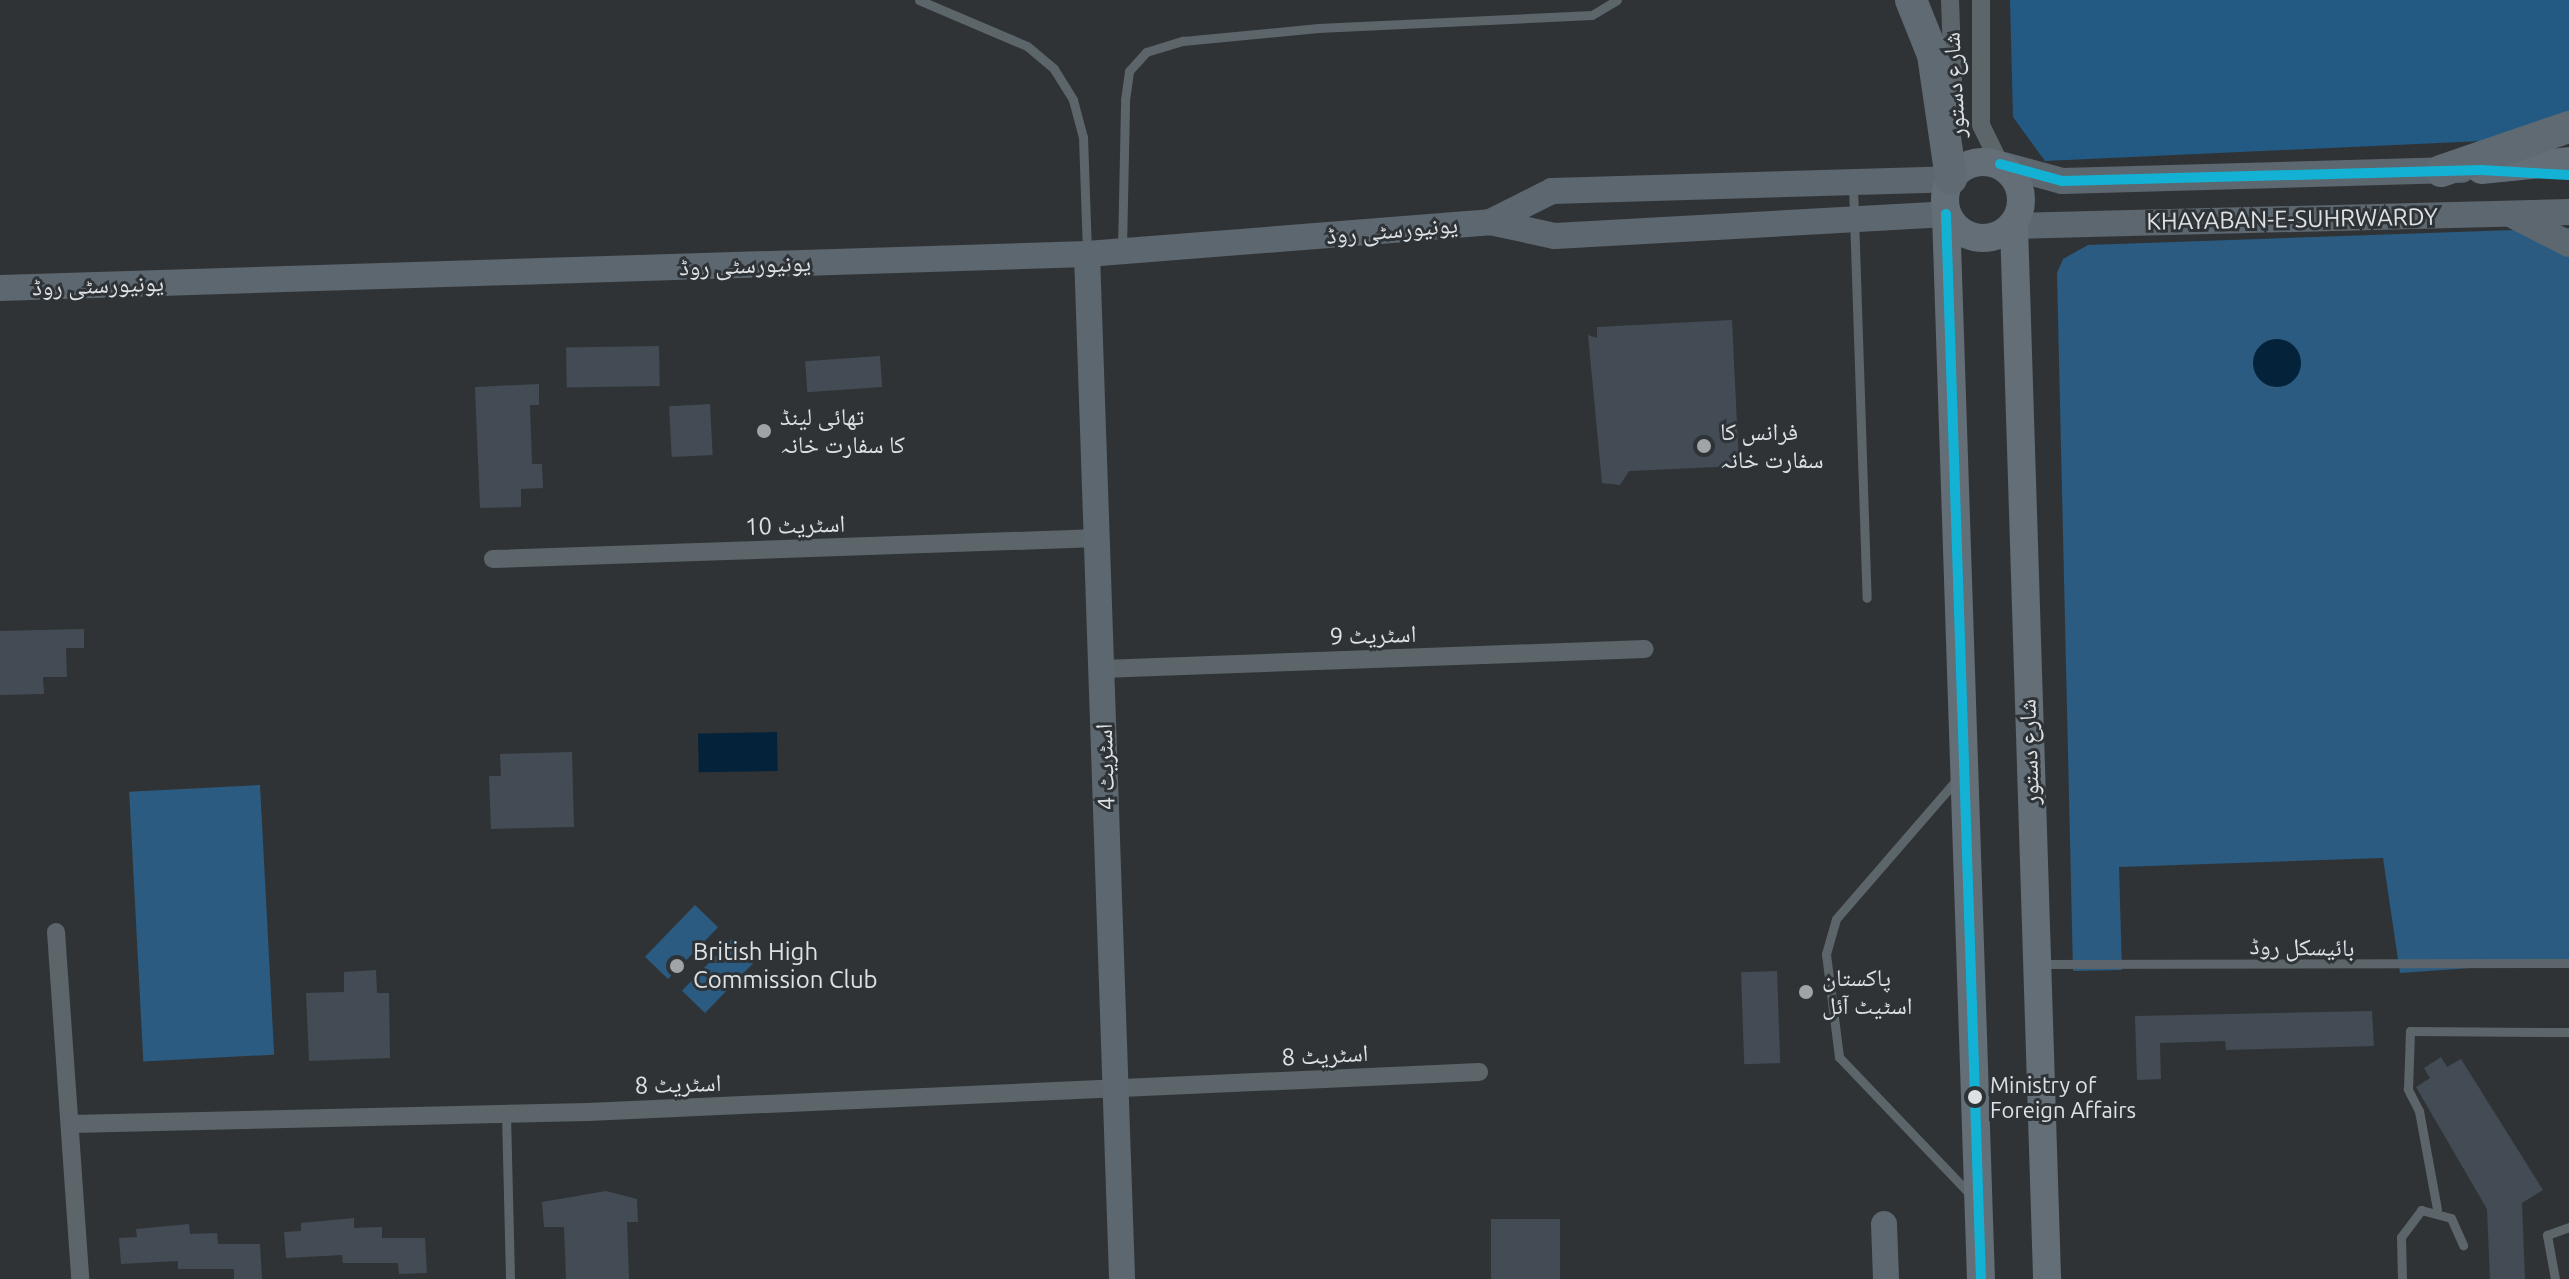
<!DOCTYPE html>
<html>
<head>
<meta charset="utf-8">
<style>
	body { margin:0 }
	#map { position:relative; width:2569px; height:1279px; overflow:hidden; background:#303335; font-family:Ubuntu,"Noto Naskh Arabic",sans-serif }
	div>[style] { position:absolute }
	.green>* { inset:0; background:#2b5b80; transform-origin:0 0 }
	.forest>* { inset:0; background:#235a84 }
	.water>* { inset:0; background:#04233a; transform-origin:0 0 }
	.round { border-radius:50% }
	.building>* { inset:0; background:#434c54; transform-origin:0 0 }
	.lane>* { height:9px; margin:-4.5px; padding:0 4.5px; transform-origin:4.5px; border-radius:4.5px; background:#5c656a }
	.street>* { height:18px; margin:-9px; padding:0 9px; transform-origin:9px; border-radius:9px; background:#5c656a }
	.secondary>* { height:26px; margin:-13px; padding:0 13px; transform-origin:13px; border-radius:13px; background:#5d676f }
	.primary>* { height:28px; margin:-14px; padding:0 14px; transform-origin:14px; border-radius:14px; background:#636e77 }
	.primary>.ring { margin:-14px; padding:0; box-sizing:content-box; background:none; border:28px solid #636e77; border-radius:50% }
	.highway>* { height:32px; margin:-16px; padding:0 16px; transform-origin:16px; border-radius:16px; background:#606a73 }
	.bus-1>* { height:10px; margin:-5px; padding:0 5px; transform-origin:5px; border-radius:5px; background:#13b2d5 }
	.dots>* { width:22px; height:22px; translate:-50% -50%; box-sizing:border-box; border:4px solid #2e3337; border-radius:50% }
	span { translate:-50% -50%; white-space:nowrap; text-align:center; line-height:1.15; -webkit-text-stroke:6px #2e3337; paint-order:stroke }
	.bus-label { font-size:22px; color:#dee1e4 }
	.left { translate:0 -50%; text-align:left }
	.street-label { font-size:24px; color:#dee1e4 }
	.poi-label { font-size:24px; color:#dee1e4 }
</style>
</head>
<body>
<div id="map">
	<div class="green">
		<div style="clip-path:polygon(2569px 228px,2569px 961px,2400px 973px,2383px 858px,2119px 867px,2122px 970px,2073px 971px,2057px 273px,2063px 259px,2088px 245px)"></div>
		<div style="left:260px;top:785px;width:270px;height:131px;rotate:87deg"></div>
		<div style="left:695px;top:905px;width:32px;height:72px;rotate:44deg"></div>
		<div style="left:732px;top:939px;width:32px;height:72px;rotate:44deg"></div>
	</div>
	<div class="forest">
		<div style="clip-path:polygon(2010px 0,2569px 0,2569px 137px,2045px 161px,2013px 117px)"></div>
	</div>
	<div class="water">
		<div class="round" style="left:2253px;top:339px;width:48px;height:48px"></div>
		<div style="left:777px;top:732px;width:39px;height:79px;rotate:89deg"></div>
	</div>
	<div class="building">
		<div style="clip-path:polygon(1732px 320px,1739px 466px,1629px 471px,1620px 485px,1602px 483px,1588px 335px,1597px 338px,1597px 327px)"></div>
		<div style="left:659px;top:346px;width:40px;height:93px;rotate:89deg"></div>
		<div style="left:880px;top:356px;width:31px;height:75px;rotate:86deg"></div>
		<div style="clip-path:polygon(539px 384px,539px 405px,530px 405px,532px 464px,542px 464px,543px 488px,521px 489px,521px 507px,480px 508px,475px 387px)"></div>
		<div style="left:710px;top:404px;width:51px;height:41px;rotate:87deg"></div>
		<div style="clip-path:polygon(84px 629px,84px 648px,66px 648px,67px 677px,43px 677px,44px 694px,0 695px,0 631px)"></div>
		<div style="clip-path:polygon(572px 752px,574px 827px,491px 829px,489px 776px,501px 776px,500px 754px)"></div>
		<div style="clip-path:polygon(376px 970px,377px 993px,389px 993px,390px 1058px,309px 1061px,306px 993px,344px 992px,344px 972px)"></div>
		<div style="left:1777px;top:971px;width:92px;height:36px;rotate:88deg"></div>
		<div style="clip-path:polygon(2372px 1011px,2374px 1046px,2226px 1050px,2225px 1041px,2160px 1043px,2161px 1079px,2137px 1080px,2135px 1016px)"></div>
		<div style="clip-path:polygon(2441px 1057px,2447px 1067px,2461px 1059px,2543px 1190px,2522px 1203px,2525px 1279px,2490px 1279px,2487px 1209px,2416px 1087px,2430px 1078px,2424px 1068px)"></div>
		<div style="clip-path:polygon(606px 1191px,637px 1199px,638px 1222px,627px 1222px,629px 1279px,566px 1279px,564px 1227px,544px 1227px,542px 1202px)"></div>
		<div style="clip-path:polygon(354px 1218px,354px 1228px,382px 1227px,382px 1238px,425px 1238px,427px 1273px,399px 1274px,398px 1263px,343px 1263px,342px 1255px,286px 1258px,284px 1232px,301px 1231px,301px 1223px)"></div>
		<div style="left:1491px;top:1219px;width:69px;height:60px"></div>
		<div style="clip-path:polygon(189px 1224px,190px 1234px,217px 1233px,218px 1244px,260px 1244px,262px 1279px,234px 1279px,234px 1269px,178px 1269px,178px 1261px,121px 1264px,119px 1238px,137px 1237px,136px 1229px)"></div>
	</div>
	<div class="lane">
		<div style="left:919px;top:0;width:117px;rotate:23.1deg"></div>
		<div style="left:1027px;top:46px;width:35px;rotate:40deg"></div>
		<div style="left:1054px;top:69px;width:36px;rotate:58deg"></div>
		<div style="left:1073px;top:100px;width:38px;rotate:75deg"></div>
		<div style="left:1083px;top:137px;width:114px;rotate:88deg"></div>
		<div style="left:1853px;top:186px;width:412px;rotate:88.1deg"></div>
		<div style="left:1122px;top:249px;width:149px;rotate:-88.8deg"></div>
		<div style="left:1125px;top:100px;width:29px;rotate:-82deg"></div>
		<div style="left:1129px;top:71px;width:25px;rotate:-48deg"></div>
		<div style="left:1146px;top:52px;width:39px;rotate:-17deg"></div>
		<div style="left:1183px;top:41px;width:136px;rotate:-5.5deg"></div>
		<div style="left:1318px;top:28px;width:274px;rotate:-2.7deg"></div>
		<div style="left:1592px;top:15px;width:29px;rotate:-31deg"></div>
		<div style="left:1958px;top:778px;width:186px;rotate:130.9deg"></div>
		<div style="left:1836px;top:919px;width:36px;rotate:106deg"></div>
		<div style="left:1826px;top:954px;width:104px;rotate:82.8deg"></div>
		<div style="left:1839px;top:1057px;width:192px;rotate:46.3deg"></div>
		<div style="left:2040px;top:964px;width:529px;rotate:-0.11deg"></div>
		<div style="left:506px;top:1114px;width:165px;rotate:88.6deg"></div>
		<div style="left:2437px;top:1209px;width:100px;rotate:-100.4deg"></div>
		<div style="left:2419px;top:1111px;width:25px;rotate:-117deg"></div>
		<div style="left:2408px;top:1089px;width:58px;rotate:-88deg"></div>
		<div style="left:2410px;top:1031px;width:159px;rotate:0.4deg"></div>
		<div style="left:2402px;top:1279px;width:42px;rotate:-91.4deg"></div>
		<div style="left:2401px;top:1237px;width:34px;rotate:-53deg"></div>
		<div style="left:2421px;top:1210px;width:31px;rotate:15deg"></div>
		<div style="left:2451px;top:1218px;width:30px;rotate:66deg"></div>
		<div style="left:2555px;top:1279px;width:45px;rotate:-100.3deg"></div>
		<div style="left:2547px;top:1235px;width:23px;rotate:-20deg"></div>
	</div>
	<div class="street">
		<div style="left:1950px;top:0;width:107px;rotate:87.9deg"></div>
		<div style="left:1981px;top:0;width:125px;rotate:90deg"></div>
		<div style="left:1981px;top:125px;width:43px;rotate:64deg"></div>
		<div style="left:493px;top:559px;width:606px;rotate:-1.98deg"></div>
		<div style="left:1102px;top:669px;width:543px;rotate:-2.11deg"></div>
		<div style="left:56px;top:932px;width:348px;rotate:86deg"></div>
		<div style="left:71px;top:1124px;width:517px;rotate:-1.33deg"></div>
		<div style="left:588px;top:1112px;width:892px;rotate:-2.57deg"></div>
	</div>
	<div class="secondary">
		<div style="left:2000px;top:164px;width:64px;rotate:15.3deg"></div>
		<div style="left:2062px;top:181px;width:400px;rotate:-1.6deg"></div>
		<div style="left:2512px;top:215px;width:64px;rotate:27deg"></div>
		<div style="left:1490px;top:222px;width:69px;rotate:-26.6deg"></div>
		<div style="left:1552px;top:191px;width:399px;rotate:-1.7deg"></div>
		<div style="left:2014px;top:226px;width:555px;rotate:-1.44deg"></div>
		<div style="left:1087px;top:254px;width:1026px;rotate:88.04deg"></div>
		<div style="left:0;top:288px;width:1088px;rotate:-1.79deg"></div>
		<div style="left:1087px;top:254px;width:404px;rotate:-4.5deg"></div>
		<div style="left:1490px;top:222px;width:66px;rotate:12.2deg"></div>
		<div style="left:1555px;top:236px;width:392px;rotate:-3.2deg"></div>
		<div style="left:1884px;top:1224px;width:55px;rotate:87.9deg"></div>
	</div>
	<div class="primary">
		<div class="ring" style="left:1945px;top:162px;width:48px;height:48px"></div>
		<div style="left:2481px;top:170px;width:88px;rotate:-5.8deg"></div>
		<div style="left:1946px;top:214px;width:1066px;rotate:88.12deg"></div>
		<div style="left:2014px;top:226px;width:1054px;rotate:88.2deg"></div>
	</div>
	<div class="highway">
		<div style="left:1911px;top:0;width:59px;rotate:68.2deg"></div>
		<div style="left:1933px;top:55px;width:125px;rotate:81.7deg"></div>
		<div style="left:2441px;top:171px;width:135px;rotate:-19deg"></div>
	</div>
	<div class="bus-1">
		<div style="left:2000px;top:164px;width:64px;rotate:15.3deg"></div>
		<div style="left:2062px;top:181px;width:419px;rotate:-1.5deg"></div>
		<div style="left:2481px;top:170px;width:88px;rotate:3.3deg"></div>
		<div style="left:1946px;top:214px;width:1066px;rotate:88.12deg"></div>
	</div>
	<div class="dots">
		<div style="left:764px;top:431px;background:#a1a4a7"></div>
		<div style="left:1704px;top:446px;background:#a1a4a7"></div>
		<div style="left:677px;top:966px;background:#a1a4a7"></div>
		<div style="left:1806px;top:992px;background:#a1a4a7"></div>
		<div style="left:1975px;top:1097px;background:#dee1e4"></div>
	</div>
	<div class="bus-label">
		<span class="left" style="left:1990px;top:1097px">Ministry of<br>Foreign Affairs</span>
	</div>
	<div class="street-label">
		<span style="left:1954px;top:85px;rotate:-93deg">شارع دستور</span>
		<span style="left:2292px;top:219px;rotate:-1deg">KHAYABAN-E-SUHRWARDY</span>
		<span style="left:1392px;top:230px;rotate:-5deg">یونیورسٹی روڈ</span>
		<span style="left:745px;top:265px;rotate:-2deg">یونیورسٹی روڈ</span>
		<span style="left:98px;top:285px;rotate:-2deg">یونیورسٹی روڈ</span>
		<span style="left:795px;top:525px;rotate:-2deg">اسٹریٹ 10</span>
		<span style="left:1373px;top:635px;rotate:-2deg">اسٹریٹ 9</span>
		<span style="left:2029px;top:752px;rotate:-92deg">شارع دستور</span>
		<span style="left:1105px;top:767px;rotate:-92deg">اسٹریٹ 4</span>
		<span style="left:2302px;top:947px;rotate:1deg">بائیسکل روڈ</span>
		<span style="left:1325px;top:1055px;rotate:-3deg">اسٹریٹ 8</span>
		<span style="left:678px;top:1084px;rotate:-2deg">اسٹریٹ 8</span>
	</div>
	<div class="poi-label">
		<span class="left" style="left:780px;top:431px">تھائی لینڈ<br>کا سفارت خانہ</span>
		<span class="left" style="left:1720px;top:446px">فرانس کا<br>سفارت خانہ</span>
		<span class="left" style="left:693px;top:966px">British High<br>Commission Club</span>
		<span class="left" style="left:1822px;top:992px">پاکستان<br>اسٹیٹ آئل</span>
	</div>
</div>
</body>
</html>
